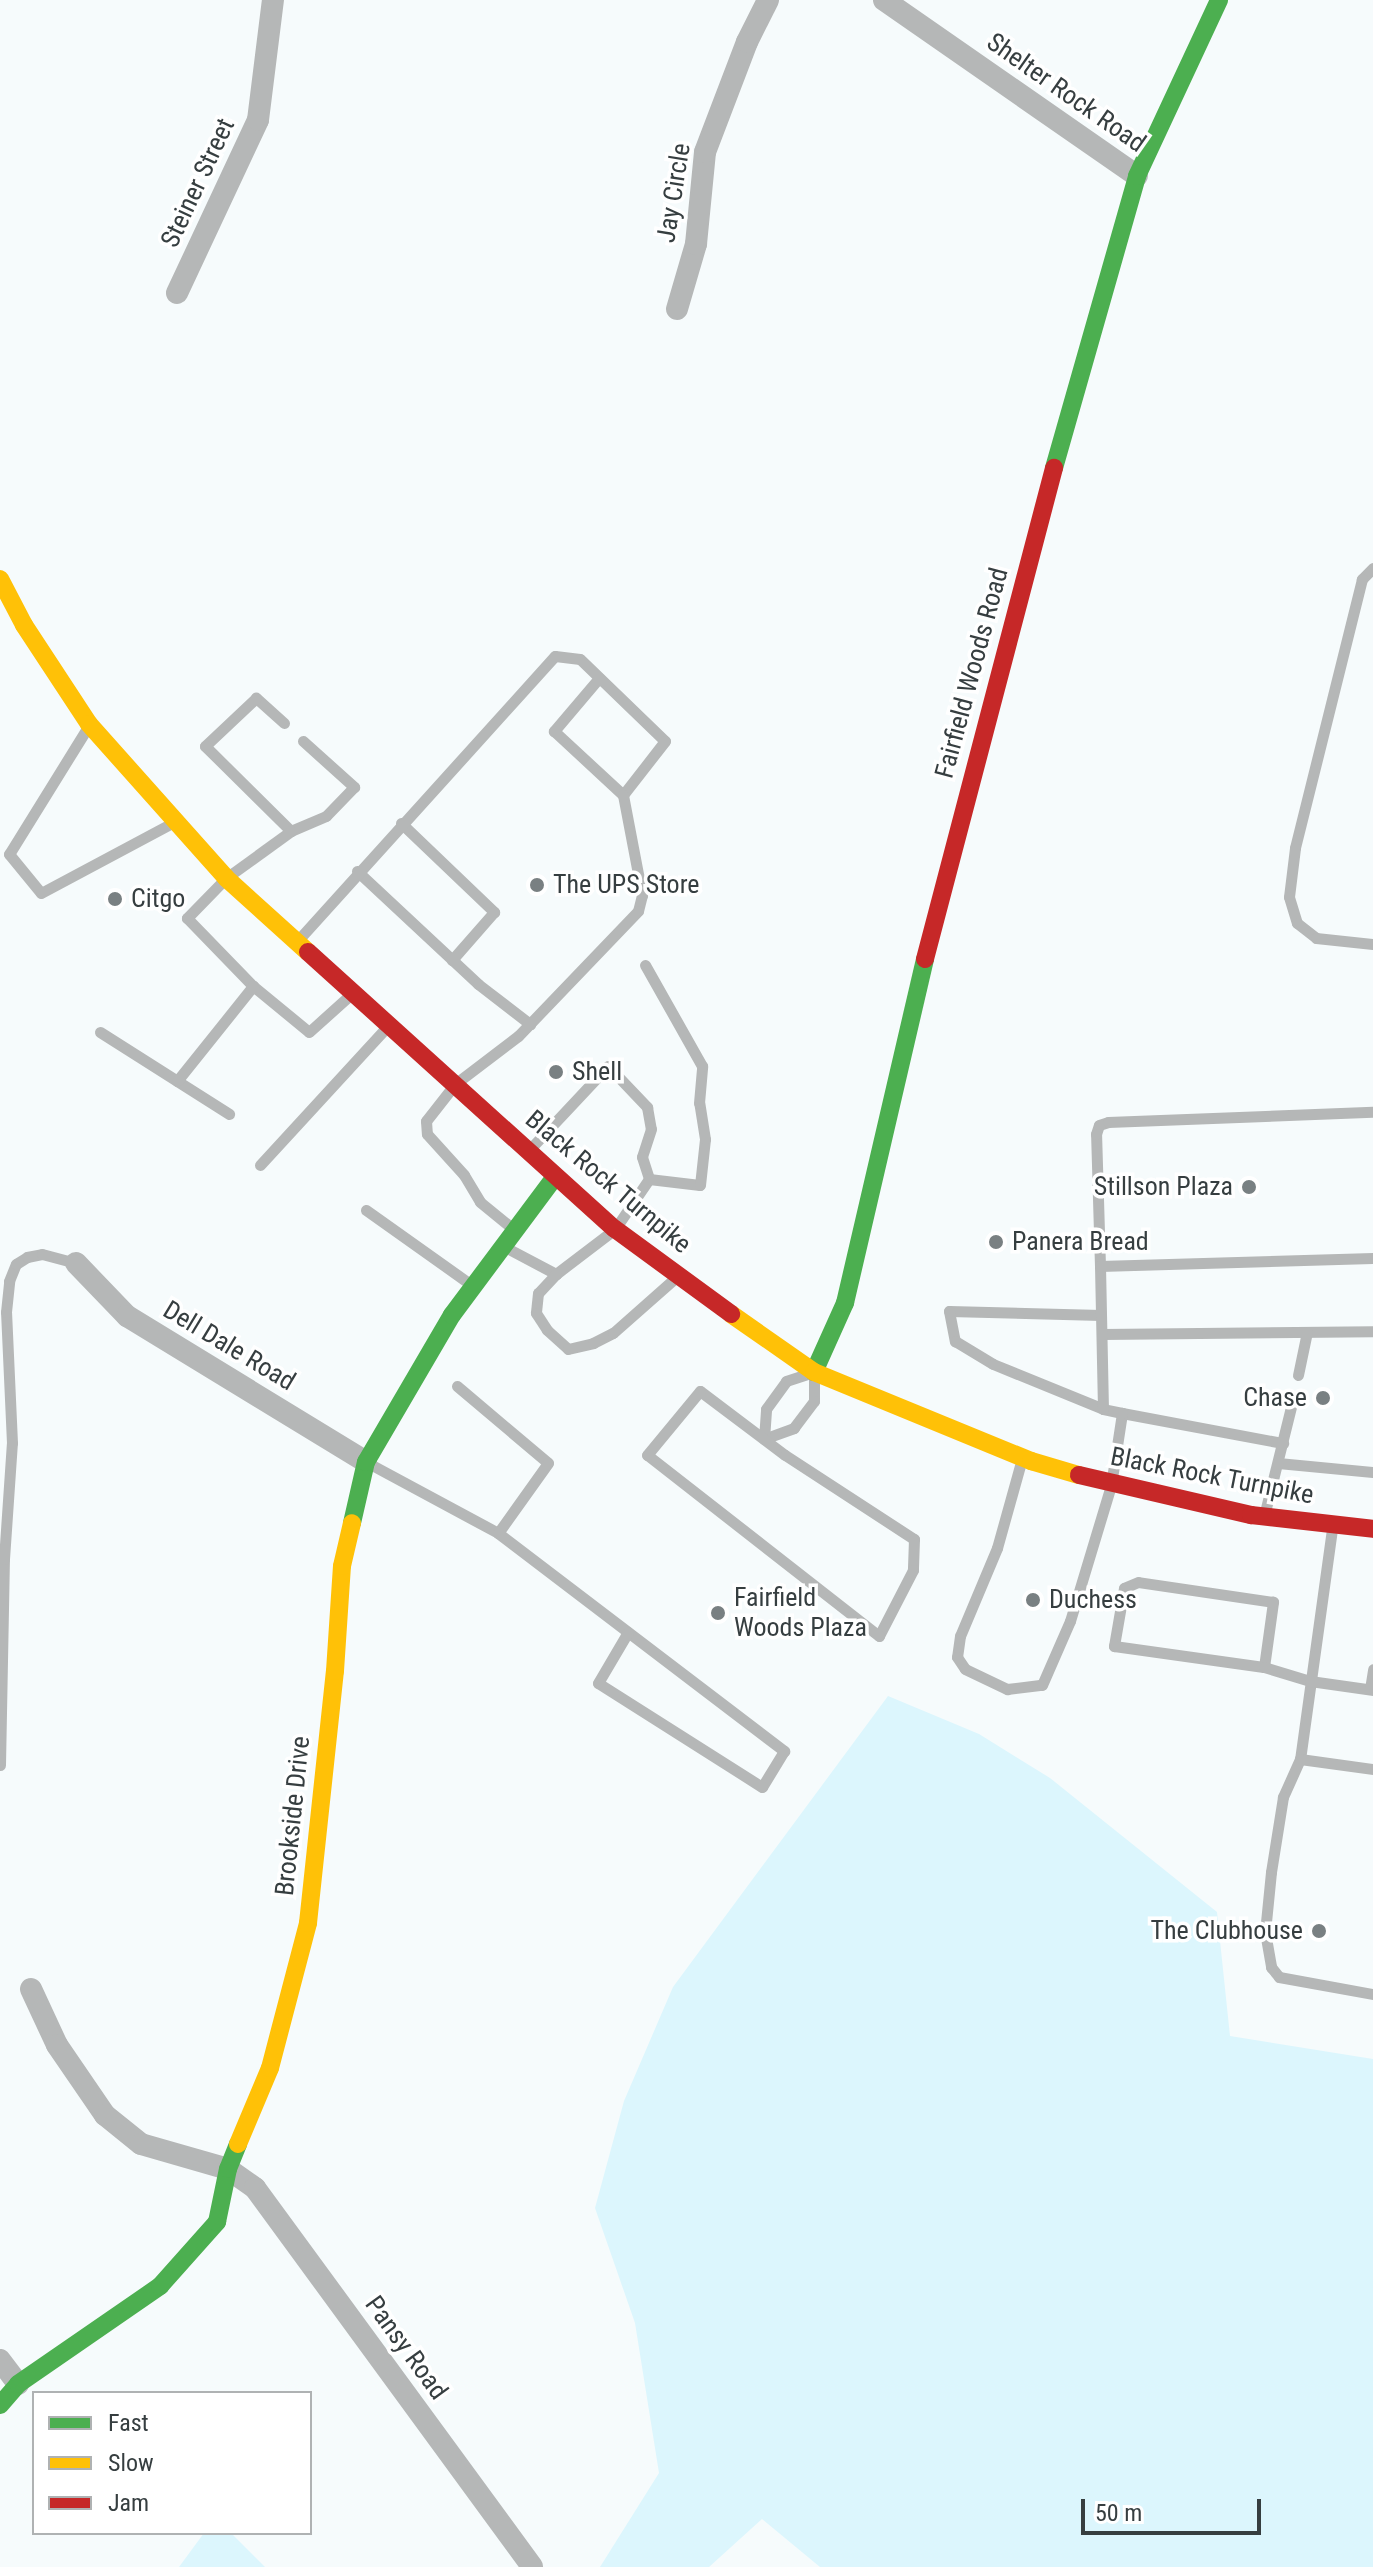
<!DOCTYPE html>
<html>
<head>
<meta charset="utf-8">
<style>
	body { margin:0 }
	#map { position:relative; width:1373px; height:2567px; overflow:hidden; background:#f6fbfc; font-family:"Roboto Condensed",sans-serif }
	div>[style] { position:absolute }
	.green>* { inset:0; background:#dcf6fd }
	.lane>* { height:11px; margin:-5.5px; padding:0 5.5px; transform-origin:5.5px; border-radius:5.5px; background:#b5b7b7 }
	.street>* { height:22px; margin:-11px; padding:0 11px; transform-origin:11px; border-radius:11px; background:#b5b7b7 }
	.fast>* { height:18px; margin:-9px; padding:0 9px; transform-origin:9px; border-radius:9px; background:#4caf50 }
	.slow>* { height:18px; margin:-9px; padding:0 9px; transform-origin:9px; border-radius:9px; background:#ffc107 }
	.jam>* { height:18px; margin:-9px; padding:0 9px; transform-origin:9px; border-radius:9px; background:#c62828 }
	.dots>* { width:22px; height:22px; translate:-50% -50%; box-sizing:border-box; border:4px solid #fff; border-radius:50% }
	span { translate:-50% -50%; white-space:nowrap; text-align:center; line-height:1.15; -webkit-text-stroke:7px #fff; paint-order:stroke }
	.street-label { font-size:26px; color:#363e40 }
	.poi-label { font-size:26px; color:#363e40 }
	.left { translate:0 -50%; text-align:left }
	.right { translate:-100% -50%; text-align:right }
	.legend { position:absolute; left:32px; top:2391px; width:280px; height:144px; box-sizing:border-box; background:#fff; border:2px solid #afb2b3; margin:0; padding:10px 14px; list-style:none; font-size:24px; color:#363e40 }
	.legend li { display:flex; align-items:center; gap:16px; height:40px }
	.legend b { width:40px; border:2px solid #afb2b3 }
	.scale { position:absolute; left:1081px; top:2499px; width:180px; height:36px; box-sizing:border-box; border:4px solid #363e40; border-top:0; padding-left:10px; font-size:24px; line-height:28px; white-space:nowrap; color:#363e40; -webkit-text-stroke:6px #fff; paint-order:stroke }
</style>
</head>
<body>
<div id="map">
	<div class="green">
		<div style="clip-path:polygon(888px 1696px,979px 1734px,1050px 1778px,1217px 1912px,1230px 2036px,1373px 2059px,1373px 2567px,820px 2567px,762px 2519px,709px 2567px,600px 2567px,659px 2473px,635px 2323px,595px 2208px,624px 2101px,673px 1987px)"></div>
		<div style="clip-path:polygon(204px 2533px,231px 2533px,265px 2567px,179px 2567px)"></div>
	</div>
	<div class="lane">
		<div style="left:1373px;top:568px;width:16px;rotate:135deg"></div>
		<div style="left:1362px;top:579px;width:277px;rotate:104deg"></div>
		<div style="left:1295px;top:848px;width:49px;rotate:97deg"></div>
		<div style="left:1289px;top:897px;width:27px;rotate:73deg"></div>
		<div style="left:1297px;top:923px;width:24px;rotate:38deg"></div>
		<div style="left:1316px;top:938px;width:57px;rotate:6deg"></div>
		<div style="left:599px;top:678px;width:70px;rotate:130.3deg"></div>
		<div style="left:554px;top:731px;width:94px;rotate:42.8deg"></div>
		<div style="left:284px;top:723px;width:38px;rotate:-138deg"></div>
		<div style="left:256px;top:698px;width:70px;rotate:136.7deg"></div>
		<div style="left:205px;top:746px;width:121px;rotate:44.7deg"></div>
		<div style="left:86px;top:730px;width:146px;rotate:121.8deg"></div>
		<div style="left:9px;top:854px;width:50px;rotate:50.6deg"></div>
		<div style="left:41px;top:893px;width:146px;rotate:-28.1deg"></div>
		<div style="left:303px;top:741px;width:69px;rotate:42deg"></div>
		<div style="left:354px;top:787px;width:40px;rotate:134deg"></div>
		<div style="left:326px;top:816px;width:38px;rotate:157deg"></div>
		<div style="left:291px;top:831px;width:80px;rotate:144.1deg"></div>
		<div style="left:226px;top:878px;width:56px;rotate:134.3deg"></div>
		<div style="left:187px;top:918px;width:95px;rotate:45.9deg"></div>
		<div style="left:253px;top:986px;width:72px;rotate:39.4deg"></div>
		<div style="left:309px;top:1032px;width:54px;rotate:-42deg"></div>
		<div style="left:401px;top:823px;width:129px;rotate:43.7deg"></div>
		<div style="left:494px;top:912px;width:64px;rotate:131.2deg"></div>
		<div style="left:357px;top:871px;width:166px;rotate:43deg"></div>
		<div style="left:478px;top:984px;width:66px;rotate:37.6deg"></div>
		<div style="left:300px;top:938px;width:380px;rotate:-47.9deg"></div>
		<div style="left:555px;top:656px;width:25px;rotate:7deg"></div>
		<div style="left:580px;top:659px;width:118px;rotate:44deg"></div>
		<div style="left:665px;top:741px;width:68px;rotate:127.9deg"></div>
		<div style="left:623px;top:795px;width:102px;rotate:79.2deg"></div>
		<div style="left:642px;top:895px;width:16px;rotate:104deg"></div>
		<div style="left:638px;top:911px;width:173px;rotate:133.8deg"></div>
		<div style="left:518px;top:1036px;width:79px;rotate:142.7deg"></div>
		<div style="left:455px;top:1084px;width:47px;rotate:128.1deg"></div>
		<div style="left:426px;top:1121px;width:13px;rotate:86deg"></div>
		<div style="left:427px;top:1134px;width:55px;rotate:47.9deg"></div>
		<div style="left:464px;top:1175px;width:31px;rotate:59deg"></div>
		<div style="left:480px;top:1202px;width:41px;rotate:39.1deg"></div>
		<div style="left:100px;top:1032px;width:153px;rotate:32.4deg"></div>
		<div style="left:177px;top:1081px;width:122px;rotate:-51.3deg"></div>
		<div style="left:531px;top:1148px;width:112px;rotate:-46.8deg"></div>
		<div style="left:608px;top:1066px;width:57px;rotate:46.4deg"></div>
		<div style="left:647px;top:1107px;width:22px;rotate:80deg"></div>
		<div style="left:651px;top:1129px;width:29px;rotate:108deg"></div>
		<div style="left:642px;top:1157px;width:23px;rotate:72deg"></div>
		<div style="left:260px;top:1165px;width:185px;rotate:-47.4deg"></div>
		<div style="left:366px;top:1210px;width:128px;rotate:35.4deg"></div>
		<div style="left:505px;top:1247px;width:58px;rotate:27.9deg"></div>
		<div style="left:556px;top:1274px;width:74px;rotate:-37.3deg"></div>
		<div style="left:615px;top:1229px;width:60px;rotate:-55.8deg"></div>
		<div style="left:649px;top:1179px;width:51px;rotate:6.7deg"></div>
		<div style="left:700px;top:1185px;width:46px;rotate:-83.8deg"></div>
		<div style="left:705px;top:1139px;width:36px;rotate:-99deg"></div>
		<div style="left:699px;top:1103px;width:37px;rotate:-85deg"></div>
		<div style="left:702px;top:1066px;width:116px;rotate:-119.4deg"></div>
		<div style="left:1100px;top:1266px;width:132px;rotate:-91.7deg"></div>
		<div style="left:1096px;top:1134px;width:9px;rotate:-72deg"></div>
		<div style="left:1099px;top:1125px;width:9px;rotate:-18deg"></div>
		<div style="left:1108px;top:1122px;width:265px;rotate:-2.2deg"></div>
		<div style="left:556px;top:1274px;width:26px;rotate:133deg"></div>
		<div style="left:538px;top:1293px;width:20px;rotate:96deg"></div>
		<div style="left:536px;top:1313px;width:20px;rotate:57deg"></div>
		<div style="left:547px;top:1330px;width:28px;rotate:42deg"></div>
		<div style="left:568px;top:1349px;width:26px;rotate:-13deg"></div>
		<div style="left:593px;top:1343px;width:22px;rotate:-27deg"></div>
		<div style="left:613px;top:1333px;width:81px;rotate:-41.5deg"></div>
		<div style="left:1101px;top:1315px;width:152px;rotate:-178.5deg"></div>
		<div style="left:949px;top:1311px;width:31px;rotate:79deg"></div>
		<div style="left:955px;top:1341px;width:44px;rotate:31.2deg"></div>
		<div style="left:993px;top:1364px;width:119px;rotate:22.2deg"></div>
		<div style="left:1102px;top:1334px;width:271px;rotate:-0.6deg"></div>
		<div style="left:814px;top:1372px;width:29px;rotate:90deg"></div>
		<div style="left:814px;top:1401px;width:34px;rotate:127deg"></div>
		<div style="left:794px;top:1428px;width:32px;rotate:160deg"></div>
		<div style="left:764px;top:1439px;width:30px;rotate:-86deg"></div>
		<div style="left:766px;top:1409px;width:34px;rotate:-54deg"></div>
		<div style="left:786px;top:1381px;width:29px;rotate:-18deg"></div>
		<div style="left:1298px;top:1375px;width:44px;rotate:-78.2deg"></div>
		<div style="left:457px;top:1386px;width:119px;rotate:40.2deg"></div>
		<div style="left:548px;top:1463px;width:86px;rotate:125.5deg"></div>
		<div style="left:700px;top:1391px;width:106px;rotate:37deg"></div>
		<div style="left:785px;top:1455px;width:154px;rotate:33.1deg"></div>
		<div style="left:914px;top:1539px;width:31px;rotate:92deg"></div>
		<div style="left:913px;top:1570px;width:74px;rotate:117.3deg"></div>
		<div style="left:879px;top:1636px;width:294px;rotate:-142deg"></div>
		<div style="left:647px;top:1455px;width:83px;rotate:-50.4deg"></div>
		<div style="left:1122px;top:1413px;width:164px;rotate:10.6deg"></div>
		<div style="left:1021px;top:1462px;width:89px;rotate:105.6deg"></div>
		<div style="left:997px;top:1548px;width:95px;rotate:112.8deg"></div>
		<div style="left:960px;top:1636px;width:21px;rotate:98deg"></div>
		<div style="left:957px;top:1657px;width:14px;rotate:56deg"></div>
		<div style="left:965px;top:1669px;width:47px;rotate:25.5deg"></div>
		<div style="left:1007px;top:1689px;width:35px;rotate:-7deg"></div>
		<div style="left:1042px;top:1685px;width:70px;rotate:-66.4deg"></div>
		<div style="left:1070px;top:1621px;width:142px;rotate:-73.2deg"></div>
		<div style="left:1111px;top:1485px;width:73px;rotate:-81.3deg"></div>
		<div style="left:1122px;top:1413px;width:19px;rotate:-168deg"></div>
		<div style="left:1103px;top:1409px;width:143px;rotate:-91.2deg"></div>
		<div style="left:1100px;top:1266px;width:273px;rotate:-1.7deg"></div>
		<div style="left:1278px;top:1463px;width:95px;rotate:5.4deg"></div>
		<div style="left:370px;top:1464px;width:145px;rotate:28.3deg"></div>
		<div style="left:498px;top:1533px;width:360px;rotate:37.3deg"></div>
		<div style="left:784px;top:1751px;width:42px;rotate:121.4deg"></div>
		<div style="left:762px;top:1787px;width:194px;rotate:-147.6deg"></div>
		<div style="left:598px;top:1683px;width:59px;rotate:-59.5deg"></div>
		<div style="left:1265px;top:1512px;width:116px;rotate:-76.1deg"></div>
		<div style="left:1332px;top:1529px;width:232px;rotate:97.9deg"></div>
		<div style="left:1300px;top:1759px;width:74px;rotate:7.8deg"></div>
		<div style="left:1264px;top:1667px;width:66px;rotate:-82.1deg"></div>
		<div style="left:1273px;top:1602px;width:136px;rotate:-171.6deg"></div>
		<div style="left:1138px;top:1582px;width:15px;rotate:157deg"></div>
		<div style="left:1124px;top:1588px;width:59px;rotate:99.8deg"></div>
		<div style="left:1114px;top:1646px;width:151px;rotate:8deg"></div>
		<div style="left:1264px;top:1667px;width:48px;rotate:16.9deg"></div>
		<div style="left:1310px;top:1681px;width:64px;rotate:8.1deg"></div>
		<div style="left:1370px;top:1689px;width:20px;rotate:-81deg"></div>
		<div style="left:1300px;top:1759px;width:42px;rotate:114.1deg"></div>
		<div style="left:1283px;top:1797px;width:76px;rotate:99.1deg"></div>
		<div style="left:1271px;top:1872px;width:60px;rotate:95.7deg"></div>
		<div style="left:1265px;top:1932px;width:36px;rotate:80deg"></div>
		<div style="left:1271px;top:1967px;width:13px;rotate:51deg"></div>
		<div style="left:1279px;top:1977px;width:96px;rotate:10.3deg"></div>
		<div style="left:0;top:1765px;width:206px;rotate:-88.9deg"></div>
		<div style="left:4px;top:1559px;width:116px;rotate:-86.1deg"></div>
		<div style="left:12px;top:1443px;width:131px;rotate:-92.6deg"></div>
		<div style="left:6px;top:1312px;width:31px;rotate:-84deg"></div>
		<div style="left:9px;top:1281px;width:18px;rotate:-68deg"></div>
		<div style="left:16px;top:1264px;width:13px;rotate:-32deg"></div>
		<div style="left:27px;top:1257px;width:15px;rotate:-11deg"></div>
		<div style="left:42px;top:1254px;width:35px;rotate:15deg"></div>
	</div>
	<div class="street">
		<div style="left:884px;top:0;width:308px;rotate:34.8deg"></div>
		<div style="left:177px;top:293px;width:191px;rotate:-64.9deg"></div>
		<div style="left:258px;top:120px;width:121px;rotate:-82.9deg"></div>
		<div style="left:677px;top:309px;width:68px;rotate:-73.7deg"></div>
		<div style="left:696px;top:244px;width:92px;rotate:-84.4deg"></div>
		<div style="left:705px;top:152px;width:118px;rotate:-69.1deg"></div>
		<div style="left:747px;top:42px;width:47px;rotate:-63.4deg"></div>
		<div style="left:76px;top:1263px;width:74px;rotate:46.1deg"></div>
		<div style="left:127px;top:1316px;width:280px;rotate:31.4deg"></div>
		<div style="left:31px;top:1989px;width:62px;rotate:65.1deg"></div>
		<div style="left:57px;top:2045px;width:85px;rotate:55.6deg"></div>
		<div style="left:105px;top:2115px;width:46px;rotate:38.9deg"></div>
		<div style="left:141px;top:2144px;width:91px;rotate:16deg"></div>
		<div style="left:228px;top:2169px;width:33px;rotate:35deg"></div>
		<div style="left:255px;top:2188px;width:469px;rotate:53.8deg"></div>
		<div style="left:0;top:2360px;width:30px;rotate:53deg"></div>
	</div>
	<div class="fast">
		<div style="left:1054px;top:468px;width:304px;rotate:-74.1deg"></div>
		<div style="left:1137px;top:176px;width:194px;rotate:-65deg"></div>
		<div style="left:814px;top:1372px;width:76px;rotate:-65.8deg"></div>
		<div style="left:845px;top:1303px;width:353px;rotate:-76.9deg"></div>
		<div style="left:352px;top:1523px;width:63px;rotate:-77.1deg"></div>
		<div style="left:366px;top:1462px;width:170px;rotate:-59.7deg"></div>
		<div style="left:452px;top:1315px;width:172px;rotate:-53.3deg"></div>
		<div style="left:0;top:2405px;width:28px;rotate:-49deg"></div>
		<div style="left:18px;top:2384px;width:173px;rotate:-34.6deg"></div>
		<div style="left:160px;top:2286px;width:86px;rotate:-48.3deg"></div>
		<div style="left:217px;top:2222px;width:54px;rotate:-78.3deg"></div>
		<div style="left:228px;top:2169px;width:27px;rotate:-68deg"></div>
	</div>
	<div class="slow">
		<div style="left:0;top:579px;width:52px;rotate:62.4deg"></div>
		<div style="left:24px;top:625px;width:118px;rotate:56.7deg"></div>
		<div style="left:89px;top:724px;width:206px;rotate:48.3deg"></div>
		<div style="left:226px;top:878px;width:110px;rotate:42.1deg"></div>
		<div style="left:731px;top:1314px;width:101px;rotate:34.9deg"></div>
		<div style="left:814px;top:1372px;width:235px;rotate:22.3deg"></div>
		<div style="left:1031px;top:1461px;width:50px;rotate:16.3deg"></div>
		<div style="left:238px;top:2144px;width:82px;rotate:-67.2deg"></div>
		<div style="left:270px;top:2068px;width:150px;rotate:-75.3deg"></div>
		<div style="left:308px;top:1923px;width:253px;rotate:-83.9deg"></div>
		<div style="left:335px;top:1671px;width:105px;rotate:-86.2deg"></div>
		<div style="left:342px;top:1566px;width:44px;rotate:-76.9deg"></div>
	</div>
	<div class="jam">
		<div style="left:308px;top:952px;width:413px;rotate:42.1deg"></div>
		<div style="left:615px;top:1229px;width:144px;rotate:36.2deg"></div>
		<div style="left:925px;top:959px;width:508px;rotate:-75.28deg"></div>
		<div style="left:1079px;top:1475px;width:177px;rotate:13.1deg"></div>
		<div style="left:1251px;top:1515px;width:123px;rotate:6.5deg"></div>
	</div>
	<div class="dots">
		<div style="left:537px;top:885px;background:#798082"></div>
		<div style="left:115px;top:899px;background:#798082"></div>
		<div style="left:556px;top:1072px;background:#798082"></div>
		<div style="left:1249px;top:1187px;background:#798082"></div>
		<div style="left:996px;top:1242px;background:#798082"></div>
		<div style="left:1323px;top:1398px;background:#798082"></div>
		<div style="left:1033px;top:1600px;background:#798082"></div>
		<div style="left:718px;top:1613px;background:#798082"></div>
		<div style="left:1319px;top:1931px;background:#798082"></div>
	</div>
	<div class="street-label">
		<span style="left:1066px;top:93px;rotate:35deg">Shelter Rock Road</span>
		<span style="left:198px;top:183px;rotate:-65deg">Steiner Street</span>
		<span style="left:674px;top:193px;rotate:-81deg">Jay Circle</span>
		<span style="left:972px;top:673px;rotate:-75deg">Fairfield Woods Road</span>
		<span style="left:608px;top:1182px;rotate:40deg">Black Rock Turnpike</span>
		<span style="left:229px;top:1346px;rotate:31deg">Dell Dale Road</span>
		<span style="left:1212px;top:1476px;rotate:11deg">Black Rock Turnpike</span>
		<span style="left:293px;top:1816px;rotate:-84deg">Brookside Drive</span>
		<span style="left:406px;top:2348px;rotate:54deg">Pansy Road</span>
	</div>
	<div class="poi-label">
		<span class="left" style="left:553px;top:885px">The UPS Store</span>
		<span class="left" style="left:131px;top:899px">Citgo</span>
		<span class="left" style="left:572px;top:1072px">Shell</span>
		<span class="right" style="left:1233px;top:1187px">Stillson Plaza</span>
		<span class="left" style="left:1012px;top:1242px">Panera Bread</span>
		<span class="right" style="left:1307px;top:1398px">Chase</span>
		<span class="left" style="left:734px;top:1613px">Fairfield<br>Woods Plaza</span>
		<span class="left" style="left:1049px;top:1600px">Duchess</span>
		<span class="right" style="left:1303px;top:1931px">The Clubhouse</span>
	</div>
	<ul class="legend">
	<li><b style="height:10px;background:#4caf50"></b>Fast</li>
	<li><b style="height:10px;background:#ffc107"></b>Slow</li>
	<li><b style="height:10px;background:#c62828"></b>Jam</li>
	</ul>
	<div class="scale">50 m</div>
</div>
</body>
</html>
